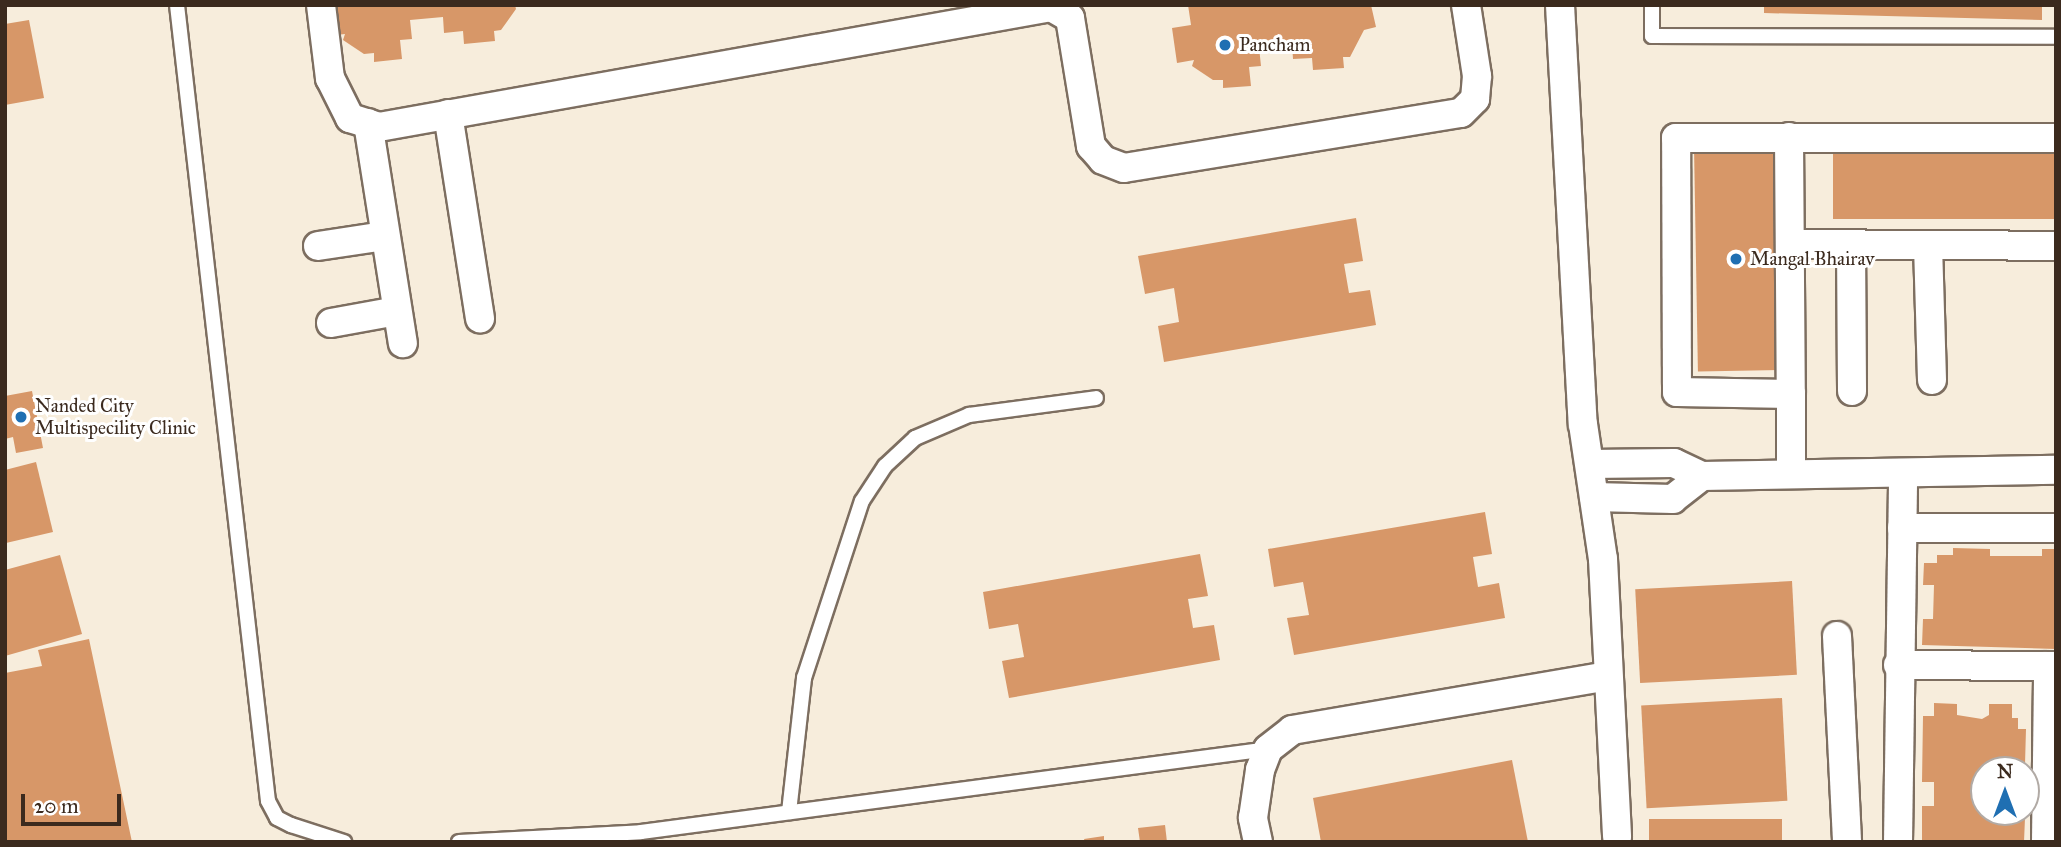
<!DOCTYPE html>
<html>
<head>
<meta charset="utf-8">
<style>
	body { margin:0 }
	#map { position:relative; width:2061px; height:847px; overflow:hidden; background:#f7eddc; font-family:"IM FELL Great Primer",serif }
	div>[style] { position:absolute }
	.building>* { inset:0; background:#d79768; transform-origin:0 0 }
	.roads { filter:drop-shadow(2px 0 #7d6e60) drop-shadow(-2px 0 #7d6e60) drop-shadow(0 2px #7d6e60) drop-shadow(0 -2px #7d6e60) }
	.lane>* { height:14px; margin:-7px; padding:0 7px; transform-origin:7px; border-radius:7px; background:#fff }
	.street>* { height:28px; margin:-14px; padding:0 14px; transform-origin:14px; border-radius:14px; background:#fff }
	.dots>* { width:19px; height:19px; translate:-50% -50%; box-sizing:border-box; border:4px solid #fff; border-radius:50% }
	span { translate:-50% -50%; white-space:nowrap; text-align:center; line-height:1.15; -webkit-text-stroke:6px #fff; paint-order:stroke }
	.poi-label { font-size:19px; color:#3b2a1e }
	.left { translate:0 -50%; text-align:left }
	.frame { position:absolute; inset:0; border:7px solid #3b2a1e; pointer-events:none }
	.north { position:absolute; left:1970px; top:756px; width:70px; height:70px; box-sizing:border-box; background:#fff; border:2px solid #b1aaa5; border-radius:50%; rotate:0deg; font-size:19px; font-weight:700; line-height:28px; text-align:center; color:#3b2a1e }
	.north::after { content:''; display:block; margin:auto; width:24px; height:32px; background:#1f6fb2; clip-path:polygon(50% 0,100% 100%,50% 72%,0 100%) }
	.scale { position:absolute; left:21px; top:794px; width:100px; height:32px; box-sizing:border-box; border:4px solid #3b2a1e; border-top:0; padding-left:9px; font-size:21px; line-height:24px; white-space:nowrap; color:#3b2a1e; -webkit-text-stroke:5px #fff; paint-order:stroke }
</style>
</head>
<body>
<div id="map">
	<div class="building">
		<div style="clip-path:polygon(323px 5px,515px 5px,516px 9px,501px 30px,494px 31px,495px 41px,464px 44px,463px 31px,444px 33px,443px 17px,410px 20px,412px 39px,400px 40px,402px 59px,374px 62px,374px 53px,364px 54px,343px 40px,345px 34px,328px 36px)"></div>
		<div style="clip-path:polygon(1188px 5px,1371px 5px,1376px 27px,1364px 30px,1350px 57px,1343px 57px,1344px 68px,1313px 70px,1312px 58px,1293px 59px,1292px 44px,1259px 47px,1261px 66px,1249px 67px,1251px 86px,1223px 88px,1223px 80px,1213px 80px,1192px 66px,1194px 60px,1177px 63px,1172px 28px,1191px 25px)"></div>
		<div style="clip-path:polygon(1764px 5px,2042px 5px,2042px 20px,1764px 13px)"></div>
		<div style="clip-path:polygon(29px 20px,44px 98px,5px 105px,5px 24px)"></div>
		<div style="left:2056px;top:145px;width:74px;height:223px;rotate:90deg"></div>
		<div style="left:1776px;top:146px;width:224px;height:82px;rotate:89deg"></div>
		<div style="clip-path:polygon(1356px 218px,1363px 261px,1344px 264px,1349px 293px,1370px 290px,1376px 325px,1164px 362px,1158px 326px,1179px 322px,1174px 288px,1145px 294px,1138px 256px)"></div>
		<div style="clip-path:polygon(32px 391px,43px 448px,16px 453px,13px 437px,5px 439px,5px 396px)"></div>
		<div style="clip-path:polygon(36px 462px,53px 532px,6px 543px,5px 470px)"></div>
		<div style="clip-path:polygon(1485px 512px,1492px 554px,1473px 557px,1478px 587px,1499px 583px,1505px 618px,1294px 655px,1287px 618px,1309px 615px,1303px 582px,1274px 587px,1268px 549px)"></div>
		<div style="clip-path:polygon(1953px 548px,1990px 549px,1990px 556px,2042px 556px,2042px 549px,2056px 549px,2056px 649px,1922px 645px,1923px 619px,1933px 619px,1934px 585px,1923px 585px,1924px 563px,1937px 563px,1937px 555px,1953px 555px)"></div>
		<div style="clip-path:polygon(1200px 554px,1208px 596px,1188px 599px,1193px 628px,1214px 625px,1220px 660px,1009px 698px,1002px 661px,1024px 657px,1018px 624px,989px 629px,983px 592px)"></div>
		<div style="clip-path:polygon(60px 555px,82px 634px,5px 656px,5px 570px)"></div>
		<div style="left:1792px;top:581px;width:94px;height:157px;rotate:87deg"></div>
		<div style="clip-path:polygon(89px 639px,132px 842px,5px 842px,5px 673px,42px 666px,38px 650px)"></div>
		<div style="left:1782px;top:698px;width:103px;height:141px;rotate:87deg"></div>
		<div style="clip-path:polygon(1934px 703px,1957px 704px,1957px 715px,1982px 719px,1989px 715px,1989px 704px,2012px 704px,2012px 718px,2018px 718px,2018px 729px,2026px 729px,2025px 765px,2018px 765px,2018px 770px,1984px 770px,1984px 812px,2018px 812px,2018px 818px,2025px 818px,2024px 842px,1922px 842px,1922px 806px,1934px 806px,1934px 782px,1922px 782px,1923px 716px,1934px 716px)"></div>
		<div style="clip-path:polygon(1512px 760px,1528px 842px,1321px 842px,1313px 798px)"></div>
		<div style="left:1782px;top:819px;width:23px;height:133px;rotate:90deg"></div>
		<div style="clip-path:polygon(1165px 825px,1167px 842px,1140px 842px,1138px 828px)"></div>
		<div style="clip-path:polygon(1104px 836px,1104px 842px,1085px 842px,1084px 839px)"></div>
	</div>
	<div class="roads">
		<div class="lane">
			<div style="left:177px;top:5px;width:801px;rotate:83.48deg"></div>
			<div style="left:268px;top:801px;width:19px;rotate:62deg"></div>
			<div style="left:277px;top:818px;width:16px;rotate:27deg"></div>
			<div style="left:291px;top:825px;width:56px;rotate:17.8deg"></div>
			<div style="left:1652px;top:5px;width:31px;rotate:90deg"></div>
			<div style="left:1652px;top:36px;width:404px;rotate:0.1deg"></div>
			<div style="left:789px;top:812px;width:135px;rotate:-83.6deg"></div>
			<div style="left:804px;top:678px;width:186px;rotate:-71.9deg"></div>
			<div style="left:862px;top:501px;width:42px;rotate:-56.7deg"></div>
			<div style="left:885px;top:466px;width:41px;rotate:-43deg"></div>
			<div style="left:915px;top:438px;width:59px;rotate:-23.1deg"></div>
			<div style="left:969px;top:415px;width:128px;rotate:-7.6deg"></div>
			<div style="left:459px;top:842px;width:182px;rotate:-3.1deg"></div>
			<div style="left:641px;top:832px;width:632px;rotate:-7.54deg"></div>
		</div>
		<div class="street">
			<div style="left:321px;top:5px;width:74px;rotate:83deg"></div>
			<div style="left:330px;top:78px;width:45px;rotate:63.4deg"></div>
			<div style="left:350px;top:118px;width:30px;rotate:17deg"></div>
			<div style="left:379px;top:127px;width:683px;rotate:-10.12deg"></div>
			<div style="left:1051px;top:7px;width:22px;rotate:30deg"></div>
			<div style="left:1070px;top:18px;width:130px;rotate:80.7deg"></div>
			<div style="left:1091px;top:146px;width:18px;rotate:49deg"></div>
			<div style="left:1103px;top:160px;width:22px;rotate:21deg"></div>
			<div style="left:1124px;top:168px;width:341px;rotate:-9.3deg"></div>
			<div style="left:1461px;top:113px;width:20px;rotate:-45deg"></div>
			<div style="left:1475px;top:99px;width:23px;rotate:-85deg"></div>
			<div style="left:1477px;top:76px;width:72px;rotate:-98.8deg"></div>
			<div style="left:1560px;top:5px;width:420px;rotate:86.9deg"></div>
			<div style="left:1583px;top:424px;width:136px;rotate:81.6deg"></div>
			<div style="left:1603px;top:559px;width:278px;rotate:87.1deg"></div>
			<div style="left:448px;top:114px;width:207px;rotate:81.1deg"></div>
			<div style="left:368px;top:123px;width:223px;rotate:81deg"></div>
			<div style="left:1789px;top:137px;width:257px;rotate:89.6deg"></div>
			<div style="left:1792px;top:244px;width:264px;rotate:0.4deg"></div>
			<div style="left:1851px;top:244px;width:147px;rotate:89.6deg"></div>
			<div style="left:1928px;top:245px;width:135px;rotate:88.3deg"></div>
			<div style="left:318px;top:246px;width:68px;rotate:-8.5deg"></div>
			<div style="left:331px;top:323px;width:67px;rotate:-10.3deg"></div>
			<div style="left:1590px;top:464px;width:84px;rotate:-0.7deg"></div>
			<div style="left:1674px;top:463px;width:31px;rotate:25deg"></div>
			<div style="left:1702px;top:476px;width:37px;rotate:142deg"></div>
			<div style="left:1673px;top:499px;width:79px;rotate:-178.5deg"></div>
			<div style="left:1791px;top:474px;width:80px;rotate:-90deg"></div>
			<div style="left:1791px;top:394px;width:114px;rotate:-179deg"></div>
			<div style="left:1677px;top:392px;width:254px;rotate:-90.2deg"></div>
			<div style="left:1676px;top:138px;width:380px"></div>
			<div style="left:1702px;top:476px;width:354px;rotate:-1deg"></div>
			<div style="left:1902px;top:528px;width:154px"></div>
			<div style="left:1837px;top:636px;width:206px;rotate:87.2deg"></div>
			<div style="left:1898px;top:665px;width:158px;rotate:0.4deg"></div>
			<div style="left:1258px;top:842px;width:25px;rotate:-102deg"></div>
			<div style="left:1253px;top:818px;width:49px;rotate:-81.7deg"></div>
			<div style="left:1260px;top:770px;width:22px;rotate:-69deg"></div>
			<div style="left:1268px;top:749px;width:31px;rotate:-38deg"></div>
			<div style="left:1292px;top:730px;width:320px;rotate:-9.7deg"></div>
			<div style="left:1898px;top:842px;width:369px;rotate:-89.2deg"></div>
			<div style="left:2046px;top:842px;width:176px;rotate:-89.3deg"></div>
		</div>
	</div>
	<div class="dots">
		<div style="left:1225px;top:45px;background:#1f6fb2"></div>
		<div style="left:1736px;top:259px;background:#1f6fb2"></div>
		<div style="left:21px;top:417px;background:#1f6fb2"></div>
	</div>
	<div class="poi-label">
		<span class="left" style="left:1239px;top:45px">Pancham</span>
		<span class="left" style="left:1750px;top:259px">Mangal Bhairav</span>
		<span class="left" style="left:35px;top:417px">Nanded City<br>Multispecility Clinic</span>
	</div>
	<div class="frame"></div>
	<div class="north">N</div>
	<div class="scale">20 m</div>
</div>
</body>
</html>
